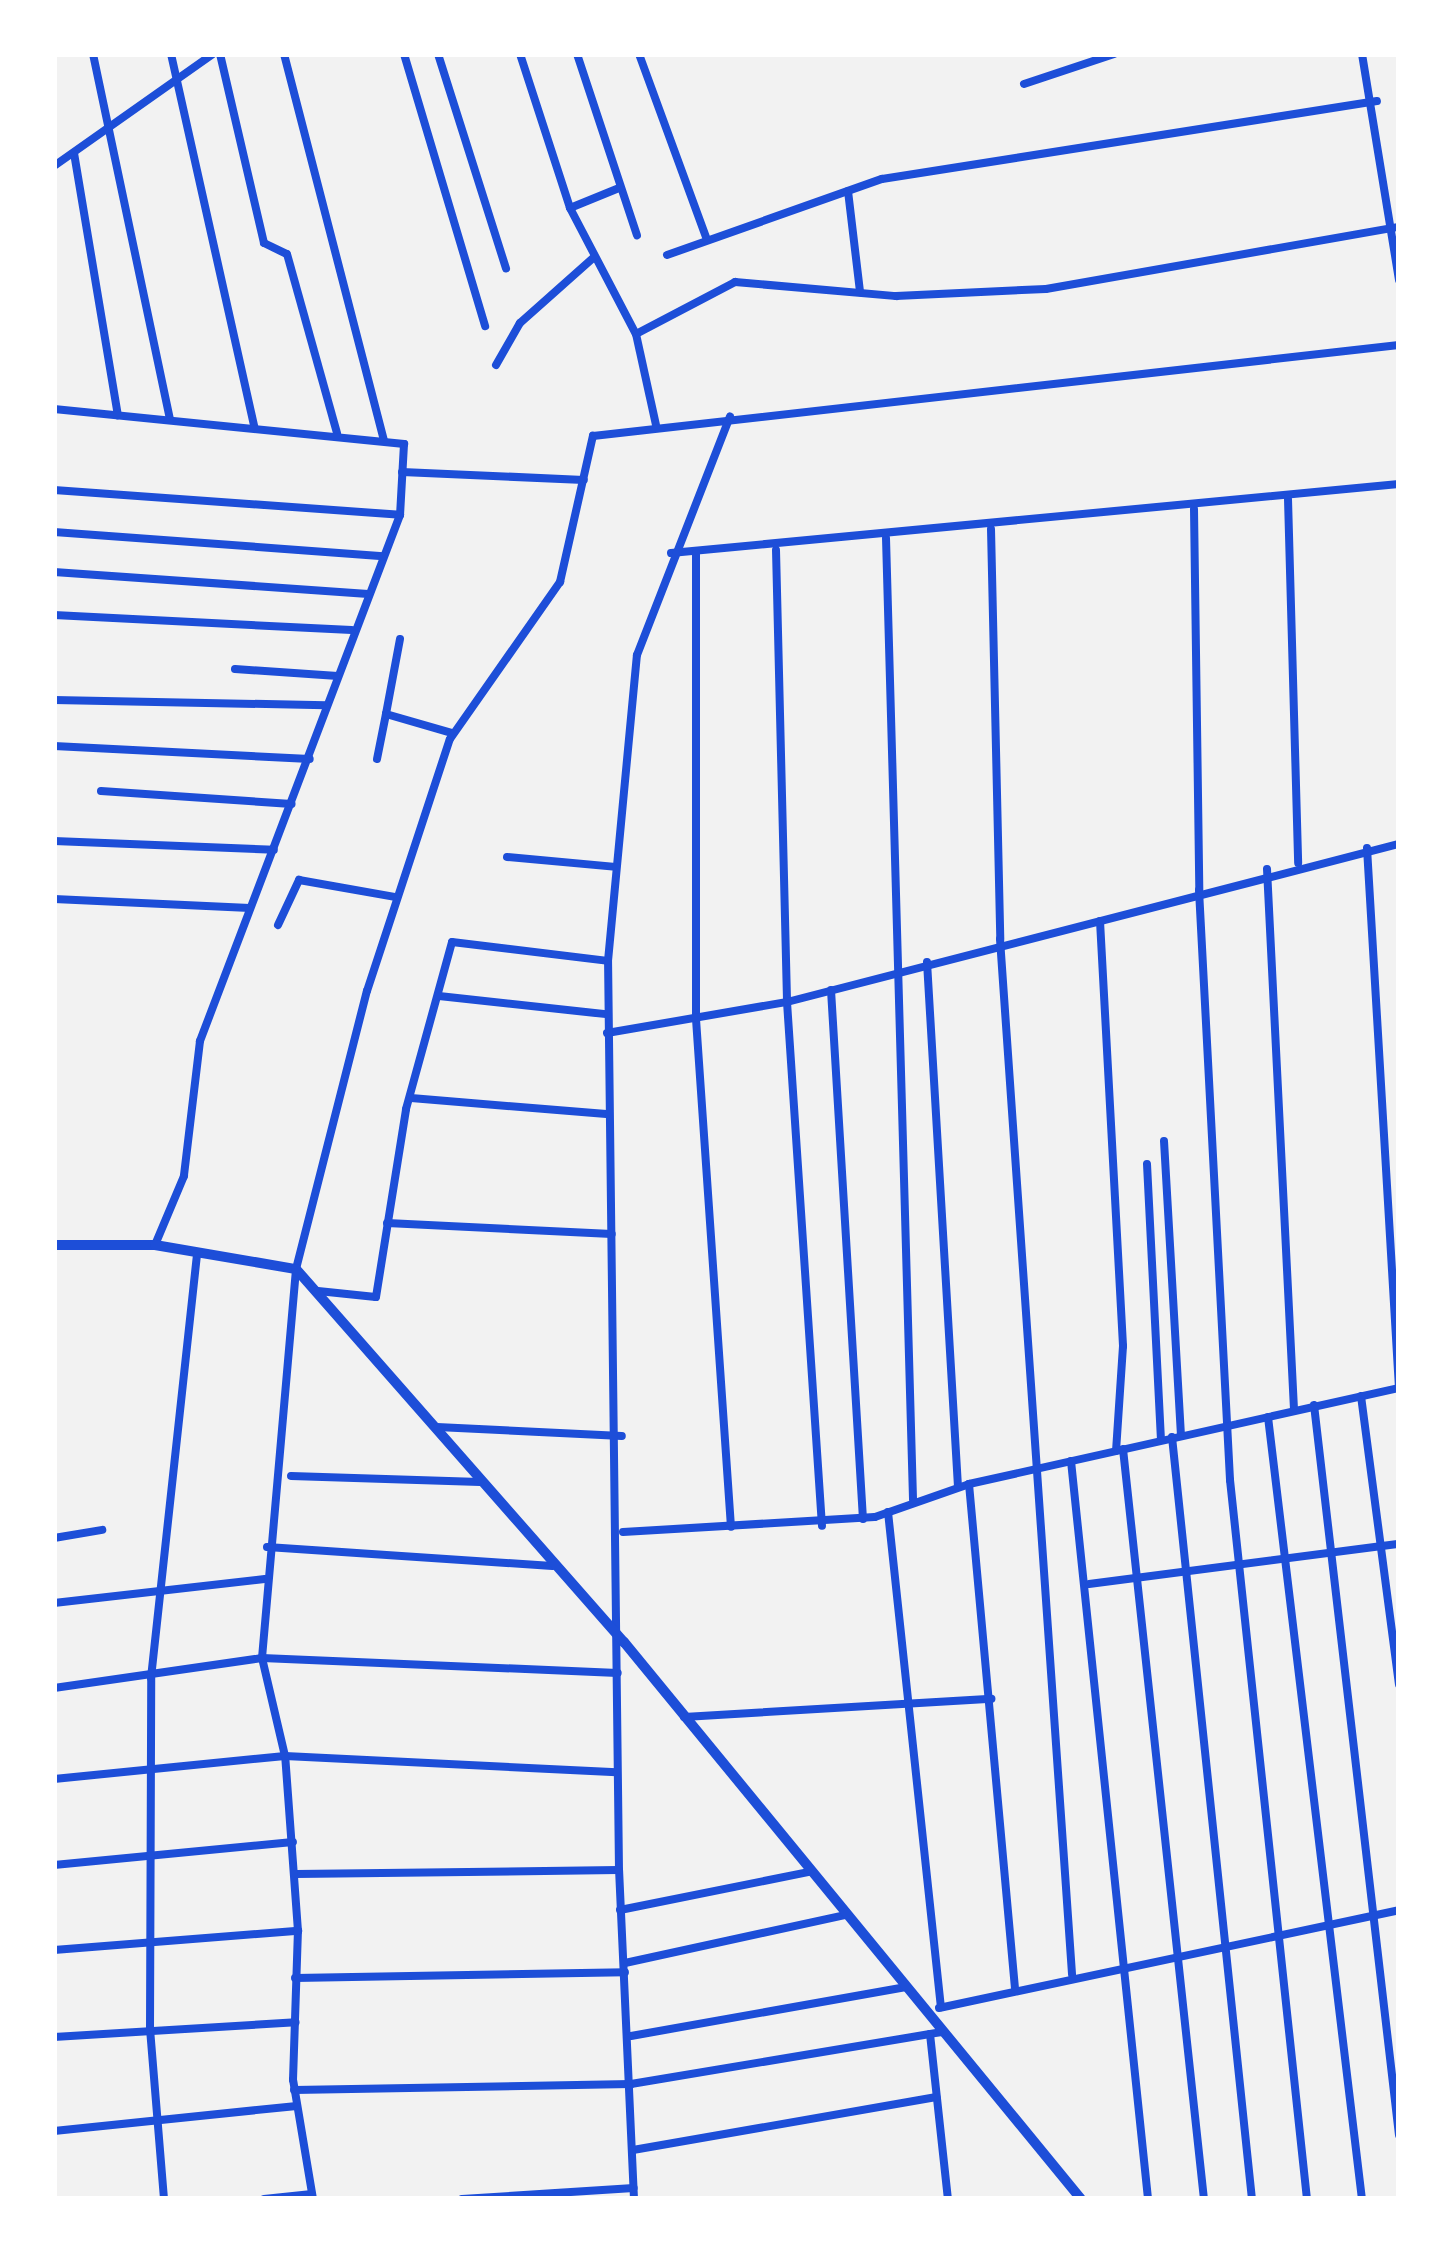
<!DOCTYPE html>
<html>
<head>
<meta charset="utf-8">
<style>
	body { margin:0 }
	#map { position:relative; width:1453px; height:2253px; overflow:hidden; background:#f2f2f2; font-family:Signika,sans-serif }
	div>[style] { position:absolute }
	.minor>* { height:8px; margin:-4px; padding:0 4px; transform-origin:4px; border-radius:4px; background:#1d4ed8 }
	.tertiary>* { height:10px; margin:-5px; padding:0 5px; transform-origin:5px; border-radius:5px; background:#1d4ed8 }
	span { translate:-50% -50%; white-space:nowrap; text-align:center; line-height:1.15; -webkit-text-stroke:9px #fff; paint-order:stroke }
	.frame { position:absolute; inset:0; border:57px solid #fff; pointer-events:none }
</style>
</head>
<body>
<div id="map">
	<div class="minor">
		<div style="left:93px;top:54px;width:373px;rotate:78.1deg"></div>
		<div style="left:171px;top:54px;width:381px;rotate:77.4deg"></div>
		<div style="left:220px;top:54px;width:194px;rotate:76.9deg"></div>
		<div style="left:264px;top:243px;width:25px;rotate:26deg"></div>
		<div style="left:287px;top:254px;width:186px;rotate:74.4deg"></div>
		<div style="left:284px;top:54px;width:399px;rotate:75.5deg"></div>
		<div style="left:404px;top:54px;width:284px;rotate:73.4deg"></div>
		<div style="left:438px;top:54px;width:225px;rotate:72.4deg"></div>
		<div style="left:520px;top:54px;width:162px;rotate:72deg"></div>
		<div style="left:570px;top:208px;width:142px;rotate:62.4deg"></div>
		<div style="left:636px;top:334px;width:93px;rotate:77.6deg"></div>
		<div style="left:577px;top:54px;width:191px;rotate:71.7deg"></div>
		<div style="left:639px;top:54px;width:195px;rotate:69.9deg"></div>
		<div style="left:1362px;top:54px;width:229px;rotate:80.7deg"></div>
		<div style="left:1024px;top:84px;width:95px;rotate:-18.4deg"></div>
		<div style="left:74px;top:153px;width:266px;rotate:80.5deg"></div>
		<div style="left:54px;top:166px;width:194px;rotate:-35.2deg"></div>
		<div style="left:848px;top:191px;width:102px;rotate:83.2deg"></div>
		<div style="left:570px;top:208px;width:53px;rotate:-22.2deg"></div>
		<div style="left:667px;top:255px;width:228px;rotate:-19.5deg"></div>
		<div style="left:882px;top:179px;width:501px;rotate:-8.95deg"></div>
		<div style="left:636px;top:334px;width:112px;rotate:-27.7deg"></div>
		<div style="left:735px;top:282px;width:162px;rotate:5deg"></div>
		<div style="left:896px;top:296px;width:150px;rotate:-2.7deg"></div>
		<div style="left:1046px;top:289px;width:358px;rotate:-10deg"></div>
		<div style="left:496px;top:365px;width:48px;rotate:-60.3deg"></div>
		<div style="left:520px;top:323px;width:99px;rotate:-41.7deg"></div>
		<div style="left:54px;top:409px;width:352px;rotate:5.7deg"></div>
		<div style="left:404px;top:444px;width:71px;rotate:93.2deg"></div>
		<div style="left:400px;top:515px;width:563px;rotate:110.82deg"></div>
		<div style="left:200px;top:1041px;width:136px;rotate:96.8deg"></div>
		<div style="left:184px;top:1176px;width:75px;rotate:112.8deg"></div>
		<div style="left:402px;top:472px;width:182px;rotate:2.5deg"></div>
		<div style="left:54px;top:490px;width:347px;rotate:4.1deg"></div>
		<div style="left:1288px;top:499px;width:364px;rotate:88.4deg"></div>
		<div style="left:1194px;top:509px;width:381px;rotate:89.2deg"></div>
		<div style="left:1199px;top:890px;width:591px;rotate:86.99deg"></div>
		<div style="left:1230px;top:1480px;width:723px;rotate:83.89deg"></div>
		<div style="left:991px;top:529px;width:410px;rotate:88.7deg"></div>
		<div style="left:1000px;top:939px;width:1038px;rotate:86.02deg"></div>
		<div style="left:54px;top:532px;width:330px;rotate:4.2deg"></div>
		<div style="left:886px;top:538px;width:962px;rotate:88.39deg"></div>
		<div style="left:776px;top:550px;width:452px;rotate:88.6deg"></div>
		<div style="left:787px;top:1002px;width:525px;rotate:86.18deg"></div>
		<div style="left:671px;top:553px;width:731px;rotate:-5.41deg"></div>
		<div style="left:696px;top:553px;width:466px;rotate:90deg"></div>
		<div style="left:696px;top:1019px;width:509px;rotate:86.06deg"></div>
		<div style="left:54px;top:572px;width:315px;rotate:4deg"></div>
		<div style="left:54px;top:615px;width:298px;rotate:2.9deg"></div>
		<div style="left:400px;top:639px;width:76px;rotate:100.6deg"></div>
		<div style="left:386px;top:714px;width:69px;rotate:16.1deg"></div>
		<div style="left:235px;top:669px;width:103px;rotate:3.9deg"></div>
		<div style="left:54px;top:700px;width:272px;rotate:1.1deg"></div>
		<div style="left:54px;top:746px;width:256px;rotate:2.9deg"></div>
		<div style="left:377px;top:759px;width:46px;rotate:-78.7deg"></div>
		<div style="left:101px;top:791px;width:191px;rotate:3.9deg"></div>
		<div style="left:54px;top:841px;width:220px;rotate:2.3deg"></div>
		<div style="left:1367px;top:848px;width:541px;rotate:86.61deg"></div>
		<div style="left:507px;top:857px;width:109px;rotate:5.2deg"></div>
		<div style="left:1267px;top:869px;width:541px;rotate:87.14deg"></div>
		<div style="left:54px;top:899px;width:196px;rotate:2.6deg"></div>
		<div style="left:1100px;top:921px;width:426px;rotate:86.9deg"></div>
		<div style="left:1123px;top:1346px;width:105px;rotate:93.8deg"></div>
		<div style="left:278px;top:925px;width:50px;rotate:-65deg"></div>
		<div style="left:299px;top:880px;width:97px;rotate:10deg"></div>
		<div style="left:927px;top:962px;width:526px;rotate:86.62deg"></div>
		<div style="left:831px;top:990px;width:530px;rotate:86.54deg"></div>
		<div style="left:439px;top:996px;width:168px;rotate:6.2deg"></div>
		<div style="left:607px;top:1033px;width:183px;rotate:-9.8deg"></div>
		<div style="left:787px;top:1002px;width:632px;rotate:-14.48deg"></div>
		<div style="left:411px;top:1098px;width:196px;rotate:4.7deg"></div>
		<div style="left:1164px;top:1141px;width:294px;rotate:86.7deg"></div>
		<div style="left:1147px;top:1164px;width:275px;rotate:87.1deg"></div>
		<div style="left:387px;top:1223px;width:225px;rotate:2.8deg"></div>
		<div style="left:318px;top:1291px;width:58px;rotate:5.9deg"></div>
		<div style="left:376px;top:1297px;width:190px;rotate:-80.9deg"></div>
		<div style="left:406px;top:1109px;width:173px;rotate:-74.6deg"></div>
		<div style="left:452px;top:942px;width:157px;rotate:6.9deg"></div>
		<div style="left:1361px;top:1396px;width:291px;rotate:82.5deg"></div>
		<div style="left:1314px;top:1405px;width:735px;rotate:83.36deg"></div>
		<div style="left:1268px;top:1417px;width:788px;rotate:83.15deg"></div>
		<div style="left:437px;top:1427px;width:185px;rotate:2.8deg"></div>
		<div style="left:1172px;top:1437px;width:766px;rotate:84.01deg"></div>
		<div style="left:1123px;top:1449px;width:754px;rotate:83.84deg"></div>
		<div style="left:1071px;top:1461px;width:742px;rotate:84.04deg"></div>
		<div style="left:291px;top:1476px;width:189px;rotate:1.8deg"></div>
		<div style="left:969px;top:1484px;width:506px;rotate:84.79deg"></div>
		<div style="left:888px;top:1512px;width:498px;rotate:83.9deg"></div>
		<div style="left:623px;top:1532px;width:252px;rotate:-3.4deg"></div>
		<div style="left:875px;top:1517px;width:100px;rotate:-19.3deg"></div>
		<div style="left:969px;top:1484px;width:441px;rotate:-12.6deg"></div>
		<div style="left:54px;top:1538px;width:49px;rotate:-9.5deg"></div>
		<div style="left:267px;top:1547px;width:286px;rotate:3.8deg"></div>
		<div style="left:1089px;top:1584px;width:313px;rotate:-7.4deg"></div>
		<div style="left:54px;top:1603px;width:212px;rotate:-6.5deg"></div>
		<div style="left:54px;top:1688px;width:210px;rotate:-8.2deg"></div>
		<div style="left:262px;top:1658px;width:356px;rotate:2.4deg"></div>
		<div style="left:684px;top:1717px;width:308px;rotate:-3.4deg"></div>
		<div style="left:54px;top:1779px;width:232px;rotate:-5.7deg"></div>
		<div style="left:285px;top:1756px;width:332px;rotate:2.8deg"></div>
		<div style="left:54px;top:1865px;width:240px;rotate:-5.5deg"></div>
		<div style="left:296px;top:1874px;width:322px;rotate:-0.7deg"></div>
		<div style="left:620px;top:1910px;width:193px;rotate:-11.4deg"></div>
		<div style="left:54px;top:1950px;width:245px;rotate:-4.5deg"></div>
		<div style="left:625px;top:1963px;width:226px;rotate:-12.3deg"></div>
		<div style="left:295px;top:1978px;width:330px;rotate:-1deg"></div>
		<div style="left:939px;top:2008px;width:470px;rotate:-12deg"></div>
		<div style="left:942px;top:2032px;width:12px;rotate:171deg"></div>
		<div style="left:930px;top:2034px;width:166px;rotate:83.8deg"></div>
		<div style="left:631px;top:2036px;width:278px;rotate:-10.1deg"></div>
		<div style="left:54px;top:2037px;width:242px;rotate:-3.5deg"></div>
		<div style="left:294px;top:2090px;width:337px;rotate:-1deg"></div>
		<div style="left:631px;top:2084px;width:303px;rotate:-9.5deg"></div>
		<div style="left:54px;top:2131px;width:244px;rotate:-5.9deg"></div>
		<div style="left:633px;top:2150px;width:308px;rotate:-9.9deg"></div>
		<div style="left:164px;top:2199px;width:170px;rotate:-94.7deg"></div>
		<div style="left:150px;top:2030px;width:352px;rotate:-89.8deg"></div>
		<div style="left:151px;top:1678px;width:427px;rotate:-83.8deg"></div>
		<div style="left:264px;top:2199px;width:48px;rotate:-5.9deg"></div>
		<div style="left:313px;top:2199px;width:121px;rotate:-99.5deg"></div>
		<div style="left:293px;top:2080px;width:149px;rotate:-88.1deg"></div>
		<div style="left:298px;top:1931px;width:175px;rotate:-94.2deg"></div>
		<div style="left:285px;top:1756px;width:101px;rotate:-103.2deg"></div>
		<div style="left:262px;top:1658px;width:390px;rotate:-85deg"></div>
		<div style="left:296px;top:1269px;width:287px;rotate:-75.7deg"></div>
		<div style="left:367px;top:991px;width:265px;rotate:-71.8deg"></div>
		<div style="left:450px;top:739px;width:192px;rotate:-55deg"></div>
		<div style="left:560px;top:582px;width:150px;rotate:-77.3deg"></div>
		<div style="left:593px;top:436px;width:811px;rotate:-6.44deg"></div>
		<div style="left:462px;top:2199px;width:172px;rotate:-3.7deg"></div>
		<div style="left:634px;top:2199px;width:329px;rotate:-92.6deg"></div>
		<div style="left:619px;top:1870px;width:909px;rotate:-90.69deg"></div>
		<div style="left:608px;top:961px;width:307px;rotate:-84.6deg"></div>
		<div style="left:637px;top:655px;width:256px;rotate:-68.7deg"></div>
	</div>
	<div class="tertiary">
		<div style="left:54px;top:1245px;width:101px"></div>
		<div style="left:155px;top:1245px;width:143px;rotate:9.7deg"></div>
		<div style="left:296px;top:1269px;width:497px;rotate:48.7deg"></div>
		<div style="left:624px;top:1642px;width:720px;rotate:50.63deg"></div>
	</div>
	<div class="frame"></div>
</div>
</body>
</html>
